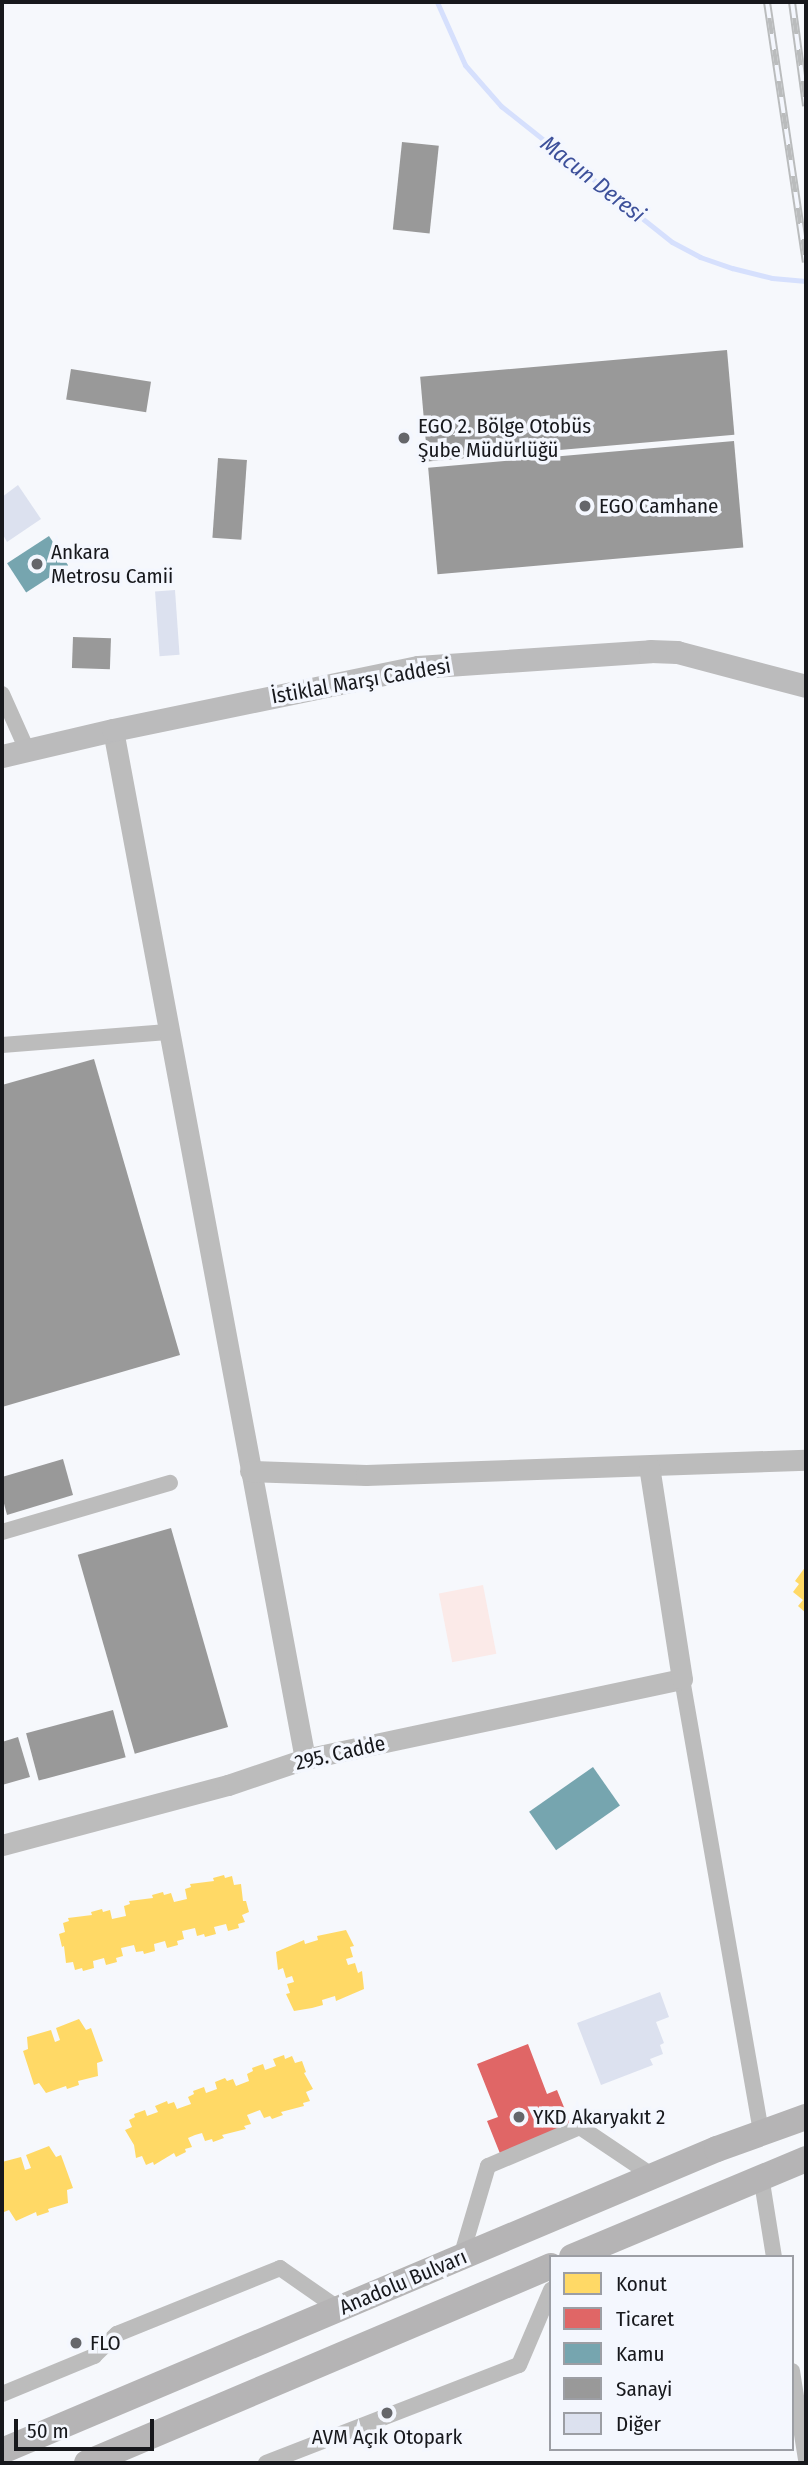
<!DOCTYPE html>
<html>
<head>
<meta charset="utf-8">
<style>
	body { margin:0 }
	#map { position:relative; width:808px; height:2465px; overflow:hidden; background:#f6f8fc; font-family:"Fira Sans Condensed",sans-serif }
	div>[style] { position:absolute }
	.green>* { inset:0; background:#fbeae8; transform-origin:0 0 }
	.homes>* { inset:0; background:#ffd966 }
	.shops>* { inset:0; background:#e06666 }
	.public>* { inset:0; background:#76a5af; transform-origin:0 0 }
	.industry>* { inset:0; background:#999; transform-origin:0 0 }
	.stream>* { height:5px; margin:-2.5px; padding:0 2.5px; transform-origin:2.5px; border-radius:2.5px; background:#d6e0fd }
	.building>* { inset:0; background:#dce1ef; transform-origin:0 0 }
	.minor>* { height:16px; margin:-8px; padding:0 8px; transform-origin:8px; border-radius:8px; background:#bcbcbc }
	.tertiary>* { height:21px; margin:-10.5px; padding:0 10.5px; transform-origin:10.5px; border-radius:10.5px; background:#bcbcbc }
	.secondary>* { height:23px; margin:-11.5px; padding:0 11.5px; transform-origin:11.5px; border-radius:11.5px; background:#bbbbbc }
	.primary>* { height:26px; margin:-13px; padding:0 13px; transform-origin:13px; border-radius:13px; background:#b5b4b5 }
	.rail>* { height:8px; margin-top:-4px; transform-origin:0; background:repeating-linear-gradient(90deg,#f4f7fe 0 16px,#babcbd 0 32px); box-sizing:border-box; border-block:2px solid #babcbd }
	.dots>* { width:19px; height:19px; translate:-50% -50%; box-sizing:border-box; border:4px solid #f4f7fe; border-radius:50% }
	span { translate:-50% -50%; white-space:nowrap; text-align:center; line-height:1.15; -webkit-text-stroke:7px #f4f7fe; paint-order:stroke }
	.poi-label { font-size:21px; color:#17181c }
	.left { translate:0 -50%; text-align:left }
	.street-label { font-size:21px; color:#17181c }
	.water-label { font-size:23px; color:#3d509a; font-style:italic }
	.frame { position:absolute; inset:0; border:4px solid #17181c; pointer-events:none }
	.legend { position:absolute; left:549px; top:2255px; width:245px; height:196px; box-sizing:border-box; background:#f4f7fe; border:2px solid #9c9ea4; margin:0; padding:9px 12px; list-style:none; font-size:21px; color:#17181c }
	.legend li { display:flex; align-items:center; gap:14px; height:35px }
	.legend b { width:35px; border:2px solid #9c9ea4 }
	.scale { position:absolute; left:14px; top:2419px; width:140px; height:32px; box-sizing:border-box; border:4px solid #17181c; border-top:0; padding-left:9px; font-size:21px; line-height:24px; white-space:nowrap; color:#17181c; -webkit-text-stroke:5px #f4f7fe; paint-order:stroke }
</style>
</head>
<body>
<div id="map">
	<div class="green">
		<div style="left:483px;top:1585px;width:70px;height:45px;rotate:79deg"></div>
	</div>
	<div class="homes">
		<div style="clip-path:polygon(806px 1566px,806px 1613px,798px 1606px,803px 1600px,793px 1592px,799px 1584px,795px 1581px)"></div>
		<div style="clip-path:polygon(224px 1875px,225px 1878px,232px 1876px,234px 1885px,241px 1884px,243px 1901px,246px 1901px,249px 1912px,242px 1915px,245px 1922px,238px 1924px,239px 1928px,228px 1931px,226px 1924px,214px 1927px,216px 1934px,205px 1937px,204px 1934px,197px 1936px,195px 1928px,182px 1931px,184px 1939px,177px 1941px,178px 1945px,167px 1948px,165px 1941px,154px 1944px,155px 1951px,144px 1954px,143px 1951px,136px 1952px,134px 1945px,121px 1948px,123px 1956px,116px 1958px,117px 1962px,106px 1965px,104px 1958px,93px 1961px,94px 1968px,83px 1971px,82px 1968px,75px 1970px,73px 1962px,66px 1963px,64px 1946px,62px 1947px,59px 1934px,65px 1932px,63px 1923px,69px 1921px,68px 1918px,92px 1915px,91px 1912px,102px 1909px,103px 1912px,110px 1910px,112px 1919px,126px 1916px,124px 1906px,130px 1904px,129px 1901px,153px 1898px,152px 1895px,163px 1892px,164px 1895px,171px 1893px,174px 1902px,187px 1899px,185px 1889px,191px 1887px,190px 1884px,214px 1881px,213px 1878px)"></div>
		<div style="clip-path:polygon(346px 1930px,354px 1946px,350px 1947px,353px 1957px,346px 1959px,348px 1965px,355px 1963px,358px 1973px,362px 1971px,364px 1989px,336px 2001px,335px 1996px,322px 2000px,323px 2005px,312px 2008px,294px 2011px,286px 1994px,290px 1993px,287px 1984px,294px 1982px,292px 1976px,286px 1978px,283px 1968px,278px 1970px,276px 1952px,304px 1940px,305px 1944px,318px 1940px,317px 1936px)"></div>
		<div style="clip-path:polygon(79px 2019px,86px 2030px,91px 2028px,103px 2061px,97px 2063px,98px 2076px,78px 2081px,79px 2085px,67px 2089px,66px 2086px,46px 2093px,39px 2083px,34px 2085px,23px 2051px,28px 2049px,27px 2037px,51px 2030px,55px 2042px,60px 2040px,56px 2028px)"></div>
		<div style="clip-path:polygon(284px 2055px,285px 2059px,292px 2056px,295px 2063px,302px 2061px,306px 2072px,304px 2073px,313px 2089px,306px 2092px,310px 2101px,303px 2103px,304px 2106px,281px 2112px,283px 2115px,272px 2119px,270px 2116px,264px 2118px,260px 2110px,247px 2115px,251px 2124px,244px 2126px,246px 2129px,222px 2135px,224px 2138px,213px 2142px,212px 2139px,205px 2141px,202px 2133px,195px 2135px,188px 2138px,192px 2147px,185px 2149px,186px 2152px,176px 2157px,174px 2153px,154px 2165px,153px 2162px,146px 2165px,142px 2156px,136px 2158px,134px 2145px,125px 2130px,132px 2127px,129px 2120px,135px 2117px,134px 2114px,145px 2110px,147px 2116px,158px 2112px,155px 2106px,167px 2101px,168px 2104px,174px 2102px,177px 2109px,191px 2104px,188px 2097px,194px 2094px,193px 2091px,204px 2087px,206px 2093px,217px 2089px,215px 2082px,225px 2078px,227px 2081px,233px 2079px,236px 2086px,249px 2081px,247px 2074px,253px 2071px,252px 2068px,263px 2064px,265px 2070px,276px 2066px,273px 2059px)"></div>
		<div style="clip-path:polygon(49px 2146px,56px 2157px,61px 2155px,73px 2188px,67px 2190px,68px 2203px,48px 2209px,49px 2212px,37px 2216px,36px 2212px,16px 2221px,9px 2210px,4px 2212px,2px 2206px,2px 2162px,21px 2157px,25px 2170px,31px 2168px,26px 2155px)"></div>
	</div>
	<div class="shops">
		<div style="clip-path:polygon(528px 2044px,547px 2094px,557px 2090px,574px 2132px,503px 2161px,487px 2121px,498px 2117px,477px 2064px)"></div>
	</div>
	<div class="public">
		<div style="left:49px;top:536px;width:35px;height:50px;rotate:57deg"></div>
		<div style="left:593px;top:1767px;width:47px;height:78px;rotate:55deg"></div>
	</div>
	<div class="industry">
		<div style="left:402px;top:142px;width:37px;height:88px;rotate:6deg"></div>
		<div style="left:727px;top:350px;width:85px;height:308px;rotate:85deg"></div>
		<div style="left:71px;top:369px;width:81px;height:31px;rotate:9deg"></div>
		<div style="left:734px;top:441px;width:107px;height:307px;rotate:85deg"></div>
		<div style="left:218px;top:458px;width:29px;height:80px;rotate:4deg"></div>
		<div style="left:73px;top:637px;width:38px;height:31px;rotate:2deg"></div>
		<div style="clip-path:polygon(94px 1059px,180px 1355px,2px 1407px,2px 1085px)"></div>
		<div style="clip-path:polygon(63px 1459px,73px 1495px,7px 1515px,2px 1496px,2px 1477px)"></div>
		<div style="left:171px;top:1528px;width:207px;height:97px;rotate:74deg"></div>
		<div style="left:113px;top:1710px;width:49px;height:90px;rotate:75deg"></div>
		<div style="clip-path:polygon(18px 1737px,30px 1777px,2px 1785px,2px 1742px)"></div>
	</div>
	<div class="stream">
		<div style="left:437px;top:2px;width:69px;rotate:66deg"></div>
		<div style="left:465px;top:65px;width:55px;rotate:48.7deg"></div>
		<div style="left:501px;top:106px;width:218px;rotate:38.5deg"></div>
		<div style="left:672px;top:242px;width:32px;rotate:28deg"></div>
		<div style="left:700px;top:257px;width:34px;rotate:19deg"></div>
		<div style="left:732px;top:268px;width:41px;rotate:14deg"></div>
		<div style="left:772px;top:278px;width:34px;rotate:5deg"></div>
	</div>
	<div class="building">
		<div style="clip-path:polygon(18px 485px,41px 519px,7px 542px,2px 533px,2px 497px)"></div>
		<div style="left:175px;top:590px;width:65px;height:20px;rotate:86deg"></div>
		<div style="clip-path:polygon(660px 1992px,669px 2017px,656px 2022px,664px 2043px,660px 2045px,663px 2054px,650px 2059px,653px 2065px,601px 2085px,577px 2023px)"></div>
	</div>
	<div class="minor">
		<div style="left:2px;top:694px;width:61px;rotate:65.9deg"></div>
		<div style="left:2px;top:1045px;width:166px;rotate:-4.5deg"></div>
		<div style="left:2px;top:1532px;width:175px;rotate:-16.3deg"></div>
		<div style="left:682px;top:1679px;width:460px;rotate:80.1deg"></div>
		<div style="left:761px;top:2176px;width:82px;rotate:80.9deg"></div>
		<div style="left:461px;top:2257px;width:95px;rotate:-73.5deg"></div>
		<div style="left:488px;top:2166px;width:100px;rotate:-23deg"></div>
		<div style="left:580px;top:2127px;width:88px;rotate:33.9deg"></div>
		<div style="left:792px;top:2371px;width:89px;rotate:81deg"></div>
		<div style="left:2px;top:2394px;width:100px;rotate:-22.4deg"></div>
		<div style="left:94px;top:2356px;width:32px;rotate:-44deg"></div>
		<div style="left:117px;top:2334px;width:176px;rotate:-22deg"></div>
		<div style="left:280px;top:2268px;width:72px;rotate:34.8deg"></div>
		<div style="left:266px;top:2463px;width:271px;rotate:-21.2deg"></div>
		<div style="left:519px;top:2365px;width:82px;rotate:-66.9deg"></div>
	</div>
	<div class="tertiary">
		<div style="left:113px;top:730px;width:1047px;rotate:79.43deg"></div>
		<div style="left:250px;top:1471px;width:116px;rotate:2deg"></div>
		<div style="left:366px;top:1475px;width:440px;rotate:-2deg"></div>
		<div style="left:2px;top:1845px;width:234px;rotate:-14.9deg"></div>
		<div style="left:228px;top:1785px;width:81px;rotate:-18.7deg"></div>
		<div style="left:305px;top:1759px;width:385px;rotate:-12deg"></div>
		<div style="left:682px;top:1679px;width:215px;rotate:-98.8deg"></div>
	</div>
	<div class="secondary">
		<div style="left:2px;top:756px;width:114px;rotate:-13.2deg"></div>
		<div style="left:113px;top:730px;width:311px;rotate:-11.7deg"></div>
		<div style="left:418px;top:667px;width:233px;rotate:-3.9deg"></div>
		<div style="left:650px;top:651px;width:27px;rotate:2deg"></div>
		<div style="left:677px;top:652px;width:133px;rotate:14.8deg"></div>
	</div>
	<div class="primary">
		<div style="left:572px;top:2257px;width:254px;rotate:-22.7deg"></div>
		<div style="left:2px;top:2451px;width:776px;rotate:-22.9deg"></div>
		<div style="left:717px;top:2149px;width:95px;rotate:-19.8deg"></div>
		<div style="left:87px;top:2463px;width:504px;rotate:-23deg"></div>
	</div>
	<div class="rail">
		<div style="left:767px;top:2px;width:263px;rotate:81.5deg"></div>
		<div style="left:792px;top:2px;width:105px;rotate:82.3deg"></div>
	</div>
	<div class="dots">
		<div style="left:404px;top:438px;background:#65666a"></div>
		<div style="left:585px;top:506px;background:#65666a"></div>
		<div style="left:37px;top:564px;background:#65666a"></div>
		<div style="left:519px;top:2117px;background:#65666a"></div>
		<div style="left:76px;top:2343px;background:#65666a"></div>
		<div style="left:387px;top:2413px;background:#65666a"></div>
	</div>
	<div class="poi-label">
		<span class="left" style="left:418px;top:438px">EGO 2. Bölge Otobüs<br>Şube Müdürlüğü</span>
		<span class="left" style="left:599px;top:506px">EGO Camhane</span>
		<span class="left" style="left:51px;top:564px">Ankara<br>Metrosu Camii</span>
		<span class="left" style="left:533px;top:2117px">YKD Akaryakıt 2</span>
		<span class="left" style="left:90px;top:2343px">FLO</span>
		<span style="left:387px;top:2437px">AVM Açık Otopark</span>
	</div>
	<div class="street-label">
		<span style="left:361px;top:681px;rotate:-10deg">İstiklal Marşı Caddesi</span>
		<span style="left:340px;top:1753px;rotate:-13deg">295. Cadde</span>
		<span style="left:403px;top:2282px;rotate:-23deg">Anadolu Bulvarı</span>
	</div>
	<div class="water-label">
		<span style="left:593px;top:179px;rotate:38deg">Macun Deresi</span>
	</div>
	<div class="frame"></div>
	<ul class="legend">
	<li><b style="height:19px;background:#ffd966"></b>Konut</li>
	<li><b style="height:19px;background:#e06666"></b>Ticaret</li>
	<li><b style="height:19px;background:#76a5af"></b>Kamu</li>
	<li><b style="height:19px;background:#999"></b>Sanayi</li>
	<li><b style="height:19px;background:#dce1ef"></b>Diğer</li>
	</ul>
	<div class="scale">50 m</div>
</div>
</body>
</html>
